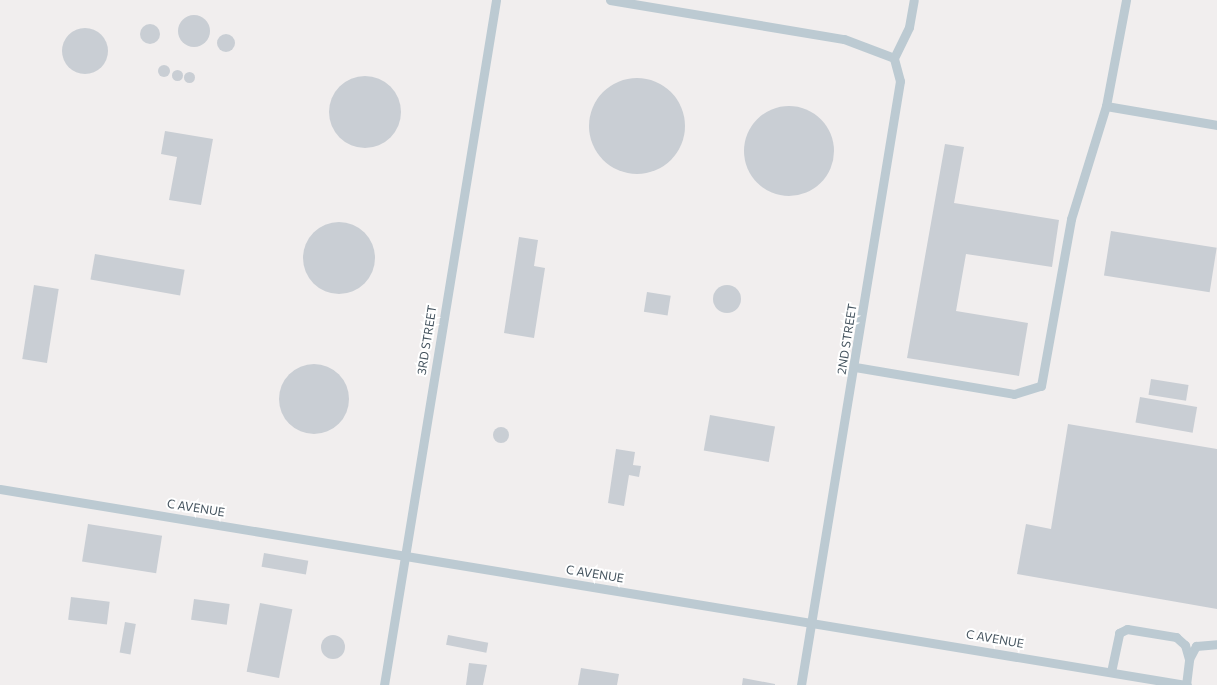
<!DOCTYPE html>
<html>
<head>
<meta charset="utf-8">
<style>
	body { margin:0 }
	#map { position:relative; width:1217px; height:685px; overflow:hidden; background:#f1eeee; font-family:Commissioner,sans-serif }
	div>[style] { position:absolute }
	.building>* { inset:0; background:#c9ced4; transform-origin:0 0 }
	.round { border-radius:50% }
	.lane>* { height:9px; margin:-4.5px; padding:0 4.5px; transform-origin:4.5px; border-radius:4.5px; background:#bccad2 }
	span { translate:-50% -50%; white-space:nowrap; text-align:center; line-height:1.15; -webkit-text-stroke:4px #fff; paint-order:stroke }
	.street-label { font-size:12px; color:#44535e }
</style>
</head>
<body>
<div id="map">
	<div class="building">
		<div class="round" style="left:178px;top:15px;width:32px;height:32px"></div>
		<div class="round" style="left:140px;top:24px;width:20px;height:20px"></div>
		<div class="round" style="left:62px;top:28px;width:46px;height:46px"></div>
		<div class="round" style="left:217px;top:34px;width:18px;height:18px"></div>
		<div class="round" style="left:158px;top:65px;width:12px;height:12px"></div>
		<div class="round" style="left:171.5px;top:69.5px;width:11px;height:11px"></div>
		<div class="round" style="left:183.5px;top:71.5px;width:11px;height:11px"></div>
		<div class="round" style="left:329px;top:76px;width:72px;height:72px"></div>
		<div class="round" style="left:589px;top:78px;width:96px;height:96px"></div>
		<div class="round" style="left:744px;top:106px;width:90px;height:90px"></div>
		<div style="clip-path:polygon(165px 131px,213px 139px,201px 205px,169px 200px,177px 157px,161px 154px)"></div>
		<div style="clip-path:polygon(945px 144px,964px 147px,954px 203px,1059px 220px,1052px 267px,966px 254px,956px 311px,1028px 323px,1019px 376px,907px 358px)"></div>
		<div class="round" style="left:303px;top:222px;width:72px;height:72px"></div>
		<div style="left:1111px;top:231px;width:107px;height:45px;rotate:9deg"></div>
		<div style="clip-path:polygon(519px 237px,538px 240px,534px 266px,545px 268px,534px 338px,504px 333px)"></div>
		<div style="left:95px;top:254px;width:91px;height:26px;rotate:10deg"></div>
		<div class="round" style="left:713px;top:285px;width:28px;height:28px"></div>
		<div style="left:34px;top:285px;width:25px;height:75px;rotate:9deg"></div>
		<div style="left:647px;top:292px;width:24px;height:20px;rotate:9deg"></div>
		<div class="round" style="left:279px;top:364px;width:70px;height:70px"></div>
		<div style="left:1151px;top:379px;width:38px;height:16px;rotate:9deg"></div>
		<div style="left:1140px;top:397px;width:58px;height:26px;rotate:10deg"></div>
		<div style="left:710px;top:415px;width:66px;height:36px;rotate:10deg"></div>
		<div style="clip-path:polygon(1068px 424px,1217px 449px,1217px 609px,1017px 574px,1026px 524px,1051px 529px)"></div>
		<div class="round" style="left:493px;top:427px;width:16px;height:16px"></div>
		<div style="clip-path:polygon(616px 449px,635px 452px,633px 465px,641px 466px,639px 477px,629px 475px,624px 506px,608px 503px)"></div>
		<div style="left:88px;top:524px;width:75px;height:38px;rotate:9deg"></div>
		<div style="left:264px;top:553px;width:45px;height:14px;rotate:10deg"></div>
		<div style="left:71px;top:597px;width:39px;height:23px;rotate:7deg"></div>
		<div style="left:194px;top:599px;width:36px;height:21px;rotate:8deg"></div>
		<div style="left:260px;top:603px;width:33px;height:70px;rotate:11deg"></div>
		<div style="left:125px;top:622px;width:11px;height:31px;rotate:10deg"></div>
		<div class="round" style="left:321px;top:635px;width:24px;height:24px"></div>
		<div style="left:448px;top:635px;width:41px;height:10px;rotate:11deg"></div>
		<div style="clip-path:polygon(469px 663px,487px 665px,483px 685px,466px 685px)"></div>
		<div style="clip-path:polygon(581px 668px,619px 674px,617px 685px,578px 685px)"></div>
		<div style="clip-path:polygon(743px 678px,775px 684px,775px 685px,742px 685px)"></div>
	</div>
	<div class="lane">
		<div style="left:610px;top:0;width:237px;rotate:9.5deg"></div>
		<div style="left:844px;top:39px;width:53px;rotate:20.8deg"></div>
		<div style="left:1106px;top:106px;width:113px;rotate:9.7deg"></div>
		<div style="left:855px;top:367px;width:161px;rotate:9.6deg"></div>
		<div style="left:1014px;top:394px;width:28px;rotate:-17deg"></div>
		<div style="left:1041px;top:386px;width:170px;rotate:-79.8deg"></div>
		<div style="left:1071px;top:219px;width:118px;rotate:-72.8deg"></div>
		<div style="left:1106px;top:106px;width:108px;rotate:-79.3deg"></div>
		<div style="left:0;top:489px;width:1203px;rotate:9.38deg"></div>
		<div style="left:1111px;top:672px;width:40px;rotate:-78deg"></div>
		<div style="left:1119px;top:633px;width:9px;rotate:-27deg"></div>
		<div style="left:1127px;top:629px;width:50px;rotate:9.3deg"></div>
		<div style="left:1176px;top:637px;width:12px;rotate:42deg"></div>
		<div style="left:1185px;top:645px;width:15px;rotate:74deg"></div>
		<div style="left:384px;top:685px;width:694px;rotate:-80.71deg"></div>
		<div style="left:801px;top:685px;width:612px;rotate:-80.69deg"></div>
		<div style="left:900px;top:81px;width:24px;rotate:-105deg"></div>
		<div style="left:894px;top:58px;width:34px;rotate:-64deg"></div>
		<div style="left:909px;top:27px;width:27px;rotate:-80deg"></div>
		<div style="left:1186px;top:685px;width:26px;rotate:-83deg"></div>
		<div style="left:1189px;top:659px;width:15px;rotate:-62deg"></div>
		<div style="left:1196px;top:646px;width:21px;rotate:-5deg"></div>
	</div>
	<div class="street-label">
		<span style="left:847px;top:339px;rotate:-81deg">2ND STREET</span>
		<span style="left:427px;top:340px;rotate:-81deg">3RD STREET</span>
		<span style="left:196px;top:508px;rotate:9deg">C AVENUE</span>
		<span style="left:595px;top:574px;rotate:9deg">C AVENUE</span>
		<span style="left:995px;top:639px;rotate:10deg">C AVENUE</span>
	</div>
</div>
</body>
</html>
